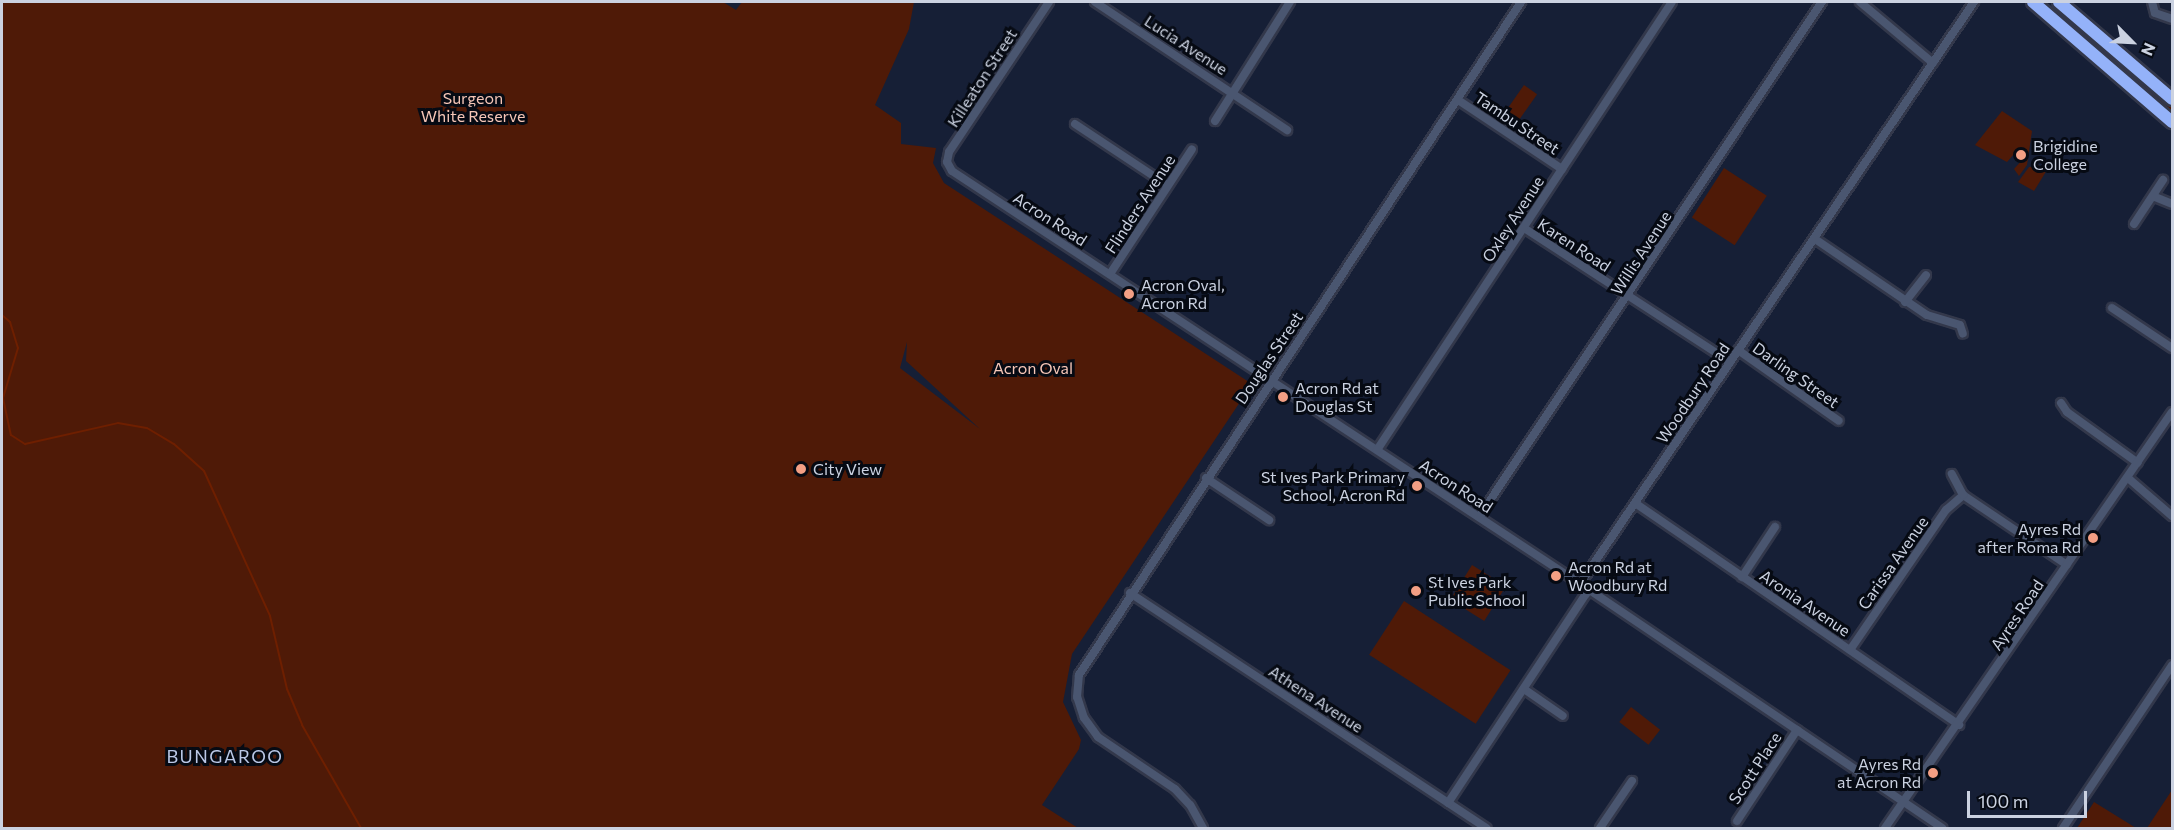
<!DOCTYPE html>
<html>
<head>
<meta charset="utf-8">
<style>
	body { margin:0 }
	#map { position:relative; width:2174px; height:830px; overflow:hidden; background:#161f36; font-family:Commissioner,sans-serif }
	div>[style] { position:absolute }
	.green>* { inset:0; background:#4f1a07; transform-origin:0 0 }
	.stream>* { height:2px; margin:-1px; padding:0 1px; transform-origin:1px; border-radius:1px; background:#6e1f00 }
	.roads { filter:drop-shadow(2px 0 #33384b) drop-shadow(-2px 0 #33384b) drop-shadow(0 2px #33384b) drop-shadow(0 -2px #33384b) }
	.minor>* { height:8px; margin:-4px; padding:0 4px; transform-origin:4px; border-radius:4px; background:#4a5670 }
	.highway>* { height:12px; margin:-6px; padding:0 6px; transform-origin:6px; border-radius:6px; background:#94b2f9 }
	.dots>* { width:16px; height:16px; translate:-50% -50%; box-sizing:border-box; border:3px solid #060a13; border-radius:50% }
	span { translate:-50% -50%; white-space:nowrap; text-align:center; line-height:1.15; -webkit-text-stroke:6px #060a13; paint-order:stroke }
	.street-label { font-size:16px; color:#cbd2e1 }
	.park-label { font-size:16px; color:#f6c6b7 }
	.poi-label { font-size:16px; color:#cbd2e1 }
	.left { translate:0 -50%; text-align:left }
	.right { translate:-100% -50%; text-align:right }
	.neighbourhood-label { font-size:18px; color:#bbc8e7; letter-spacing:1.5px }
	.frame { position:absolute; inset:0; border:3px solid #cbd2e1; pointer-events:none }
	.north { position:absolute; left:2102px; top:12px; width:60px; height:60px; -webkit-text-stroke:4px #060a13; paint-order:stroke; rotate:114deg; font-size:16px; font-weight:700; line-height:24px; text-align:center; color:#cbd2e1 }
	.north::after { content:''; display:block; margin:auto; width:21px; height:27px; background:#cbd2e1; clip-path:polygon(50% 0,100% 100%,50% 72%,0 100%) }
	.scale { position:absolute; left:1967px; top:791px; width:120px; height:27px; box-sizing:border-box; border:3px solid #cbd2e1; border-top:0; padding-left:8px; font-size:18px; line-height:21px; white-space:nowrap; color:#cbd2e1; -webkit-text-stroke:4px #060a13; paint-order:stroke }
</style>
</head>
<body>
<div id="map">
	<div class="green">
		<div style="clip-path:polygon(evenodd,2px 2px,723px 2px,736px 10px,742px 2px,914px 2px,909px 29px,875px 105px,901px 123px,901px 144px,936px 148px,933px 163px,944px 183px,1252px 384px,1072px 654px,1063px 702px,1081px 740px,1079px 749px,1042px 805px,1078px 828px,2px 828px,2px 2px,907px 342px,906px 361px,980px 429px,900px 368px,907px 342px)"></div>
		<div style="clip-path:polygon(2075px 26px,2172px 107px,2172px 114px,2098px 50px)"></div>
		<div style="left:1524px;top:85px;width:16px;height:35px;rotate:35deg"></div>
		<div style="clip-path:polygon(2002px 111px,2032px 131px,2027px 165px,2019px 176px,2014px 169px,2022px 160px,2015px 153px,2007px 162px,1975px 145px)"></div>
		<div style="clip-path:polygon(2038px 165px,2047px 170px,2034px 191px,2018px 182px,2029px 167px)"></div>
		<div style="left:1724px;top:168px;width:51px;height:59px;rotate:33deg"></div>
		<div style="left:1472px;top:565px;width:40px;height:41px;rotate:32deg"></div>
		<div style="left:1404px;top:601px;width:127px;height:64px;rotate:33deg"></div>
		<div style="left:1631px;top:707px;width:37px;height:19px;rotate:38deg"></div>
		<div style="clip-path:polygon(2172px 790px,2172px 828px,2147px 828px)"></div>
		<div style="clip-path:polygon(2094px 802px,2136px 828px,2077px 828px)"></div>
	</div>
	<div class="stream">
		<div style="left:2px;top:315px;width:11px;rotate:41deg"></div>
		<div style="left:10px;top:322px;width:27px;rotate:73deg"></div>
		<div style="left:18px;top:348px;width:52px;rotate:106.7deg"></div>
		<div style="left:3px;top:398px;width:38px;rotate:78deg"></div>
		<div style="left:11px;top:435px;width:17px;rotate:33deg"></div>
		<div style="left:25px;top:444px;width:95px;rotate:-12.7deg"></div>
		<div style="left:118px;top:423px;width:29px;rotate:10deg"></div>
		<div style="left:147px;top:428px;width:31px;rotate:31deg"></div>
		<div style="left:174px;top:444px;width:40px;rotate:42deg"></div>
		<div style="left:204px;top:471px;width:159px;rotate:65.5deg"></div>
		<div style="left:270px;top:616px;width:75px;rotate:76.9deg"></div>
		<div style="left:287px;top:689px;width:39px;rotate:67deg"></div>
		<div style="left:302px;top:725px;width:119px;rotate:60.2deg"></div>
	</div>
	<div class="roads">
		<div class="minor">
			<div style="left:1049px;top:2px;width:180px;rotate:123.7deg"></div>
			<div style="left:949px;top:152px;width:10px;rotate:101deg"></div>
			<div style="left:947px;top:162px;width:10px;rotate:61deg"></div>
			<div style="left:952px;top:171px;width:757px;rotate:33.31deg"></div>
			<div style="left:1585px;top:587px;width:431px;rotate:34deg"></div>
			<div style="left:1095px;top:2px;width:231px;rotate:33.7deg"></div>
			<div style="left:1860px;top:2px;width:95px;rotate:39.9deg"></div>
			<div style="left:2152px;top:2px;width:11px;rotate:75deg"></div>
			<div style="left:2155px;top:13px;width:18px;rotate:19deg"></div>
			<div style="left:1458px;top:100px;width:125px;rotate:33.6deg"></div>
			<div style="left:1215px;top:121px;width:141px;rotate:-57.8deg"></div>
			<div style="left:1075px;top:124px;width:110px;rotate:33.5deg"></div>
			<div style="left:2155px;top:197px;width:18px;rotate:22deg"></div>
			<div style="left:2134px;top:224px;width:53px;rotate:-56.6deg"></div>
			<div style="left:1524px;top:228px;width:246px;rotate:33deg"></div>
			<div style="left:1815px;top:239px;width:135px;rotate:34.2deg"></div>
			<div style="left:1927px;top:315px;width:34px;rotate:17deg"></div>
			<div style="left:1960px;top:325px;width:9px;rotate:72deg"></div>
			<div style="left:1110px;top:274px;width:149px;rotate:-56.7deg"></div>
			<div style="left:1905px;top:302px;width:34px;rotate:-52deg"></div>
			<div style="left:2112px;top:308px;width:72px;rotate:33.7deg"></div>
			<div style="left:1738px;top:350px;width:123px;rotate:35.1deg"></div>
			<div style="left:2061px;top:403px;width:11px;rotate:56deg"></div>
			<div style="left:2067px;top:412px;width:87px;rotate:35.7deg"></div>
			<div style="left:1377px;top:450px;width:536px;rotate:-56.64deg"></div>
			<div style="left:1206px;top:478px;width:76px;rotate:33.7deg"></div>
			<div style="left:2128px;top:478px;width:58px;rotate:40.8deg"></div>
			<div style="left:1963px;top:495px;width:125px;rotate:33.9deg"></div>
			<div style="left:1635px;top:503px;width:393px;rotate:34.4deg"></div>
			<div style="left:1479px;top:517px;width:619px;rotate:-56.34deg"></div>
			<div style="left:1742px;top:577px;width:60px;rotate:-56.6deg"></div>
			<div style="left:1130px;top:593px;width:427px;rotate:33.4deg"></div>
			<div style="left:1850px;top:650px;width:170px;rotate:-55.6deg"></div>
			<div style="left:1946px;top:510px;width:23px;rotate:-41deg"></div>
			<div style="left:1963px;top:495px;width:24px;rotate:-118deg"></div>
			<div style="left:1524px;top:689px;width:47px;rotate:34.7deg"></div>
			<div style="left:1448px;top:803px;width:250px;rotate:-56.6deg"></div>
			<div style="left:1586px;top:594px;width:16px;rotate:-97deg"></div>
			<div style="left:1584px;top:578px;width:696px;rotate:-55.9deg"></div>
			<div style="left:1737px;top:821px;width:109px;rotate:-56.6deg"></div>
			<div style="left:1203px;top:828px;width:26px;rotate:-119deg"></div>
			<div style="left:1190px;top:805px;width:22px;rotate:-133deg"></div>
			<div style="left:1175px;top:789px;width:93px;rotate:-146deg"></div>
			<div style="left:1098px;top:737px;width:24px;rotate:-126deg"></div>
			<div style="left:1084px;top:718px;width:22px;rotate:-108deg"></div>
			<div style="left:1077px;top:697px;width:22px;rotate:-85deg"></div>
			<div style="left:1079px;top:675px;width:805px;rotate:-56.7deg"></div>
			<div style="left:1600px;top:828px;width:57px;rotate:-55.8deg"></div>
			<div style="left:1885px;top:828px;width:505px;rotate:-55.4deg"></div>
			<div style="left:2063px;top:828px;width:196px;rotate:-56.2deg"></div>
		</div>
		<div class="highway">
			<div style="left:2033px;top:2px;width:184px;rotate:40.8deg"></div>
			<div style="left:2059px;top:2px;width:149px;rotate:40.6deg"></div>
		</div>
	</div>
	<div class="dots">
		<div style="left:2021px;top:155px;background:#f39f84"></div>
		<div style="left:1129px;top:294px;background:#f39f84"></div>
		<div style="left:1283px;top:397px;background:#f39f84"></div>
		<div style="left:801px;top:469px;background:#f39f84"></div>
		<div style="left:1417px;top:486px;background:#f39f84"></div>
		<div style="left:2093px;top:538px;background:#f39f84"></div>
		<div style="left:1556px;top:576px;background:#f39f84"></div>
		<div style="left:1416px;top:591px;background:#f39f84"></div>
		<div style="left:1933px;top:773px;background:#f39f84"></div>
	</div>
	<div class="street-label">
		<span style="left:1186px;top:45px;rotate:33deg">Lucia Avenue</span>
		<span style="left:982px;top:78px;rotate:-57deg">Killeaton Street</span>
		<span style="left:1517px;top:123px;rotate:34deg">Tambu Street</span>
		<span style="left:1140px;top:204px;rotate:-57deg">Flinders Avenue</span>
		<span style="left:1050px;top:219px;rotate:33deg">Acron Road</span>
		<span style="left:1513px;top:219px;rotate:-57deg">Oxley Avenue</span>
		<span style="left:1574px;top:245px;rotate:33deg">Karen Road</span>
		<span style="left:1641px;top:253px;rotate:-57deg">Willis Avenue</span>
		<span style="left:1269px;top:358px;rotate:-56deg">Douglas Street</span>
		<span style="left:1796px;top:375px;rotate:35deg">Darling Street</span>
		<span style="left:1693px;top:393px;rotate:-56deg">Woodbury Road</span>
		<span style="left:1456px;top:486px;rotate:33deg">Acron Road</span>
		<span style="left:1893px;top:563px;rotate:-55deg">Carissa Avenue</span>
		<span style="left:1805px;top:603px;rotate:34deg">Aronia Avenue</span>
		<span style="left:2017px;top:615px;rotate:-56deg">Ayres Road</span>
		<span style="left:1316px;top:699px;rotate:33deg">Athena Avenue</span>
		<span style="left:1755px;top:768px;rotate:-57deg">Scott Place</span>
	</div>
	<div class="park-label">
		<span style="left:473px;top:107px">Surgeon<br>White Reserve</span>
		<span style="left:1033px;top:368px">Acron Oval</span>
	</div>
	<div class="poi-label">
		<span class="left" style="left:2033px;top:155px">Brigidine<br>College</span>
		<span class="left" style="left:1141px;top:294px">Acron Oval,<br>Acron Rd</span>
		<span class="left" style="left:1295px;top:397px">Acron Rd at<br>Douglas St</span>
		<span class="left" style="left:813px;top:469px">City View</span>
		<span class="right" style="left:1405px;top:486px">St Ives Park Primary<br>School, Acron Rd</span>
		<span class="right" style="left:2081px;top:538px">Ayres Rd<br>after Roma Rd</span>
		<span class="left" style="left:1568px;top:576px">Acron Rd at<br>Woodbury Rd</span>
		<span class="left" style="left:1428px;top:591px">St Ives Park<br>Public School</span>
		<span class="right" style="left:1921px;top:773px">Ayres Rd<br>at Acron Rd</span>
	</div>
	<div class="neighbourhood-label">
		<span style="left:225px;top:756px">BUNGAROO</span>
	</div>
	<div class="frame"></div>
	<div class="north">N</div>
	<div class="scale">100 m</div>
</div>
</body>
</html>
